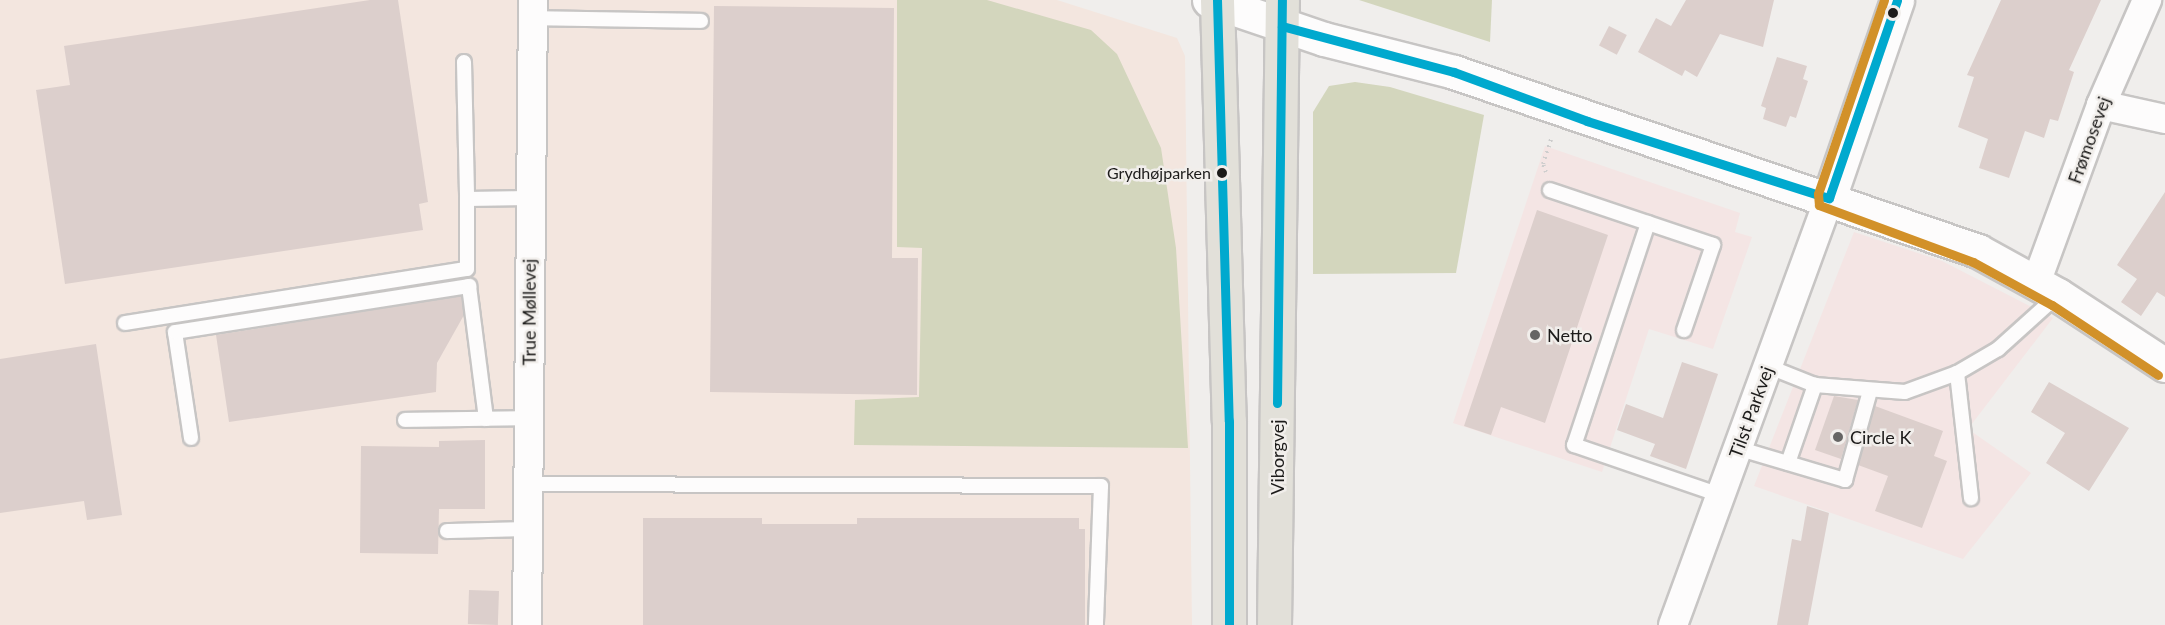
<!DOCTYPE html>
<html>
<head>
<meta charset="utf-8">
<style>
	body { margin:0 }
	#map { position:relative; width:2165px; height:625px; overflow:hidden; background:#f0eeec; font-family:Lato,sans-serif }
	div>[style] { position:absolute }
	.commercial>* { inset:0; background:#f4e5e4 }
	.industrial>* { inset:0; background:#f3e6df }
	.green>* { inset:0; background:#d3d6bd }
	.building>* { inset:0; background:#dccfcc; transform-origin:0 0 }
	.path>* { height:4px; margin-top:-2px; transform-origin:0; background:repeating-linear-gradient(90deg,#cdcdcd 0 1.5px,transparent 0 6px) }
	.roads { filter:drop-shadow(2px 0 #c7c5c4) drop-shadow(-2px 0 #c7c5c4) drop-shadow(0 2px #c7c5c4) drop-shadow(0 -2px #c7c5c4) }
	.lane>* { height:14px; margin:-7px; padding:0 7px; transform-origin:7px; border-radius:7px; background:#fdfcfc }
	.street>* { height:28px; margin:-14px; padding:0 14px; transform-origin:14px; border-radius:14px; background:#fdfcfc }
	.secondary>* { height:33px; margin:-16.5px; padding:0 16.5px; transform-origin:16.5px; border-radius:16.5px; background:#fdfcfc }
	.primary>* { height:33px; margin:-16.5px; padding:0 16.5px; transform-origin:16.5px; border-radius:16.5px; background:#e2e0d9 }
	.bus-1>* { height:9px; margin:-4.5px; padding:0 4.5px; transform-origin:4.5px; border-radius:4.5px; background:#00a9ce }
	.bus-2>* { height:9px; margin:-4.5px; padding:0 4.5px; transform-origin:4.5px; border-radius:4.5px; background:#d29129 }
	.dots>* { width:16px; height:16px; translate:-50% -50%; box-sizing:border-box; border:3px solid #f1eeeb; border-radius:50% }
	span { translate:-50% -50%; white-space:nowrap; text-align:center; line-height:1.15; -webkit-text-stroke:5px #f1eeeb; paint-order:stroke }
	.bus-label { font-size:16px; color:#1c1b1a }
	.right { translate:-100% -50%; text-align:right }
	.street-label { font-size:18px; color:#1c1b1a }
	.poi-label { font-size:18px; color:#1c1b1a }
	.left { translate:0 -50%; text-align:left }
</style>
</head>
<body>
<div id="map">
	<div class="commercial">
		<div style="clip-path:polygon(1545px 146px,1740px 213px,1735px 232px,1752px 237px,1713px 349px,1649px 329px,1602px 472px,1453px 423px)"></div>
		<div style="clip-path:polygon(1854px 232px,1942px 261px,2053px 318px,1968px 429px,2031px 473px,1963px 559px,1754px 486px)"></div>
	</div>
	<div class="industrial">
		<div style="clip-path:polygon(0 0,1057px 0,1177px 38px,1185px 56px,1192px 625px,0 625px)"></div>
	</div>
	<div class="green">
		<div style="clip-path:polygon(897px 0,987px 0,1091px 30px,1117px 54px,1161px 148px,1176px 248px,1188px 448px,854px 445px,855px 400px,919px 397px,922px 248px,897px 247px)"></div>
		<div style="clip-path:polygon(1359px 0,1492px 0,1490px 42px)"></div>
		<div style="clip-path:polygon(1355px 82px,1390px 87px,1484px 115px,1456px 273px,1313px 274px,1313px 112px,1329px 86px)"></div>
	</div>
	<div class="building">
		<div style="clip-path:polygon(370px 0,398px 0,428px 202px,419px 204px,423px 230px,65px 284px,36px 90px,70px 85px,64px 46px)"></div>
		<div style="clip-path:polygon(1686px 0,1774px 0,1763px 47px,1720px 34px,1697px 77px,1685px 70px,1682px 76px,1638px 52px,1656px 18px,1671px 26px)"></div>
		<div style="clip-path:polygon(2001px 0,2101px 0,2069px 70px,2074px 72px,2058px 121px,2050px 119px,2044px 138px,2025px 131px,2009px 178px,1979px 168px,1988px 139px,1958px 127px,1974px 77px,1967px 75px)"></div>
		<div style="clip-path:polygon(714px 6px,894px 8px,892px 258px,918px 258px,917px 395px,710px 392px)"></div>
		<div style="left:1609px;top:26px;width:20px;height:22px;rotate:27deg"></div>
		<div style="clip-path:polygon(1777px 57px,1807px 66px,1803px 79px,1808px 81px,1796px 118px,1790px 116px,1786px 127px,1763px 119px,1766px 108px,1761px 106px)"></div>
		<div style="clip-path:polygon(2165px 192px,2165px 297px,2157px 292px,2141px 316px,2121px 302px,2137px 279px,2117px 265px)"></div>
		<div style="clip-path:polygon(1537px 210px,1608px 235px,1545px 423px,1501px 407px,1491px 435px,1464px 426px)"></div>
		<div style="clip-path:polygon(461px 296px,464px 315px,437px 363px,436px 392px,229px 422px,216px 335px)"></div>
		<div style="clip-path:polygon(96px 344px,122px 515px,87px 520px,84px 501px,0 513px,0 359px)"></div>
		<div style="clip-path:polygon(1682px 362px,1718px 374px,1686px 469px,1650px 456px,1655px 444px,1617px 430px,1626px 404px,1663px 418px)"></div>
		<div style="clip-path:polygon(2049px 382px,2129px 428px,2089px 491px,2046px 463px,2065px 433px,2031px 412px)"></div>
		<div style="clip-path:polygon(1834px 396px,1858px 400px,1841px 459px,1815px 450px)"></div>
		<div style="clip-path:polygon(1875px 406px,1943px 431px,1934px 456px,1947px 461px,1922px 528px,1875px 511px,1888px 476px,1858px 465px)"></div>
		<div style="clip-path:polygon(485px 440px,485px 509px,439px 509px,438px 554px,360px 553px,361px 446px,439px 447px,439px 441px)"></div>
		<div style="clip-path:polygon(1807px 506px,1829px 513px,1808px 625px,1777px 625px,1792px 539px,1801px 541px)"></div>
		<div style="clip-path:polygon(643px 518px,762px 518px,762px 524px,857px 524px,857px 518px,1079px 518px,1079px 529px,1085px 529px,1085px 625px,643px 625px)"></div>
		<div style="left:499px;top:591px;width:34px;height:30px;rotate:92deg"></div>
	</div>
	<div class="path">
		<div style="left:1546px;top:172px;width:9px;rotate:-111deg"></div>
		<div style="left:1543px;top:164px;width:29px;rotate:-72deg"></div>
	</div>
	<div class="roads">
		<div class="lane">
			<div style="left:532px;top:18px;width:169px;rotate:1deg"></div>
			<div style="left:464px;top:62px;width:137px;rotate:88.7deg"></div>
			<div style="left:467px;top:199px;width:61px;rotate:-0.9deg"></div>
			<div style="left:1550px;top:190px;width:172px;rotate:18.6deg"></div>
			<div style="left:1713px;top:245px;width:90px;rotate:108.8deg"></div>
			<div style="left:1648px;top:223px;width:234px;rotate:108.4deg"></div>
			<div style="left:1574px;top:445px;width:154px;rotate:18.9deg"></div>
			<div style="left:125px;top:323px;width:346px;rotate:-9deg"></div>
			<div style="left:467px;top:269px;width:70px;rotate:-90deg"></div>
			<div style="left:1767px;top:366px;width:52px;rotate:21.6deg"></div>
			<div style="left:1815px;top:385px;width:90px;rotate:4.4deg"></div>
			<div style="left:1905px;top:392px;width:55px;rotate:-20.1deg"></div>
			<div style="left:1957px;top:373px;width:48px;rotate:-30.3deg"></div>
			<div style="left:1998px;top:349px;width:81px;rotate:-42deg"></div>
			<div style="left:1957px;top:373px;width:126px;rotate:83.6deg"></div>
			<div style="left:405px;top:420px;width:125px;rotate:-0.9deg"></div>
			<div style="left:191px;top:438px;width:107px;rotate:-98.6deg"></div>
			<div style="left:175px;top:332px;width:298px;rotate:-8.9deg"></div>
			<div style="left:469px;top:286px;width:134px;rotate:82.7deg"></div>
			<div style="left:1737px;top:448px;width:113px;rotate:16.5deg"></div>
			<div style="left:1845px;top:480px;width:92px;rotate:-74.3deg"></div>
			<div style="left:1788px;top:463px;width:83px;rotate:-70.9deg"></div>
			<div style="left:530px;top:484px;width:571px;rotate:0.2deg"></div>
			<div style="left:1101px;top:486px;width:139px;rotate:92.1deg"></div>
			<div style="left:447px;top:531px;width:82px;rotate:-1.4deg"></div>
		</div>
		<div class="street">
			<div style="left:2101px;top:105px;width:66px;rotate:12.3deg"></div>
			<div style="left:2036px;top:283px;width:189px;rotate:-69.9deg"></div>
			<div style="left:2101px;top:105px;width:115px;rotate:-66.3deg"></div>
			<div style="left:527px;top:625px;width:625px;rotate:-89.45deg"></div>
			<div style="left:1673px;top:625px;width:455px;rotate:-69.9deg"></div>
		</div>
		<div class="secondary">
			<div style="left:1209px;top:0;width:121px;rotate:18.7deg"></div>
			<div style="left:1324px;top:39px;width:134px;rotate:14.2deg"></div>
			<div style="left:1454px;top:72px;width:554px;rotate:18.86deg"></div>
			<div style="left:1978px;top:251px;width:91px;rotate:28.8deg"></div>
			<div style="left:2058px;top:295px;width:128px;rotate:33.2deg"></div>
			<div style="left:1829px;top:198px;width:209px;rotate:-71deg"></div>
		</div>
		<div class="primary">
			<div style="left:1217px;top:0;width:421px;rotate:88.4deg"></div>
			<div style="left:1229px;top:421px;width:204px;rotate:90deg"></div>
			<div style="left:1274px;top:625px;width:625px;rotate:-89.27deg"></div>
		</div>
	</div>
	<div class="bus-1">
		<div style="left:1217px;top:0;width:421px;rotate:88.4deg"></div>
		<div style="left:1229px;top:421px;width:204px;rotate:90deg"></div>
		<div style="left:1282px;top:26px;width:178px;rotate:15deg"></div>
		<div style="left:1454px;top:72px;width:142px;rotate:20.2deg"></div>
		<div style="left:1587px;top:121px;width:254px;rotate:17.7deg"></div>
		<div style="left:1829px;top:198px;width:209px;rotate:-71deg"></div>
		<div style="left:1277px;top:403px;width:403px;rotate:-89.3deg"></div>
	</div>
	<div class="bus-2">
		<div style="left:1884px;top:0;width:205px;rotate:108.8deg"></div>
		<div style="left:1818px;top:194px;width:11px;rotate:85deg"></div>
		<div style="left:1819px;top:205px;width:164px;rotate:20.3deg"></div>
		<div style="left:1973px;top:262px;width:90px;rotate:28.6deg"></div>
		<div style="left:2052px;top:305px;width:127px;rotate:33.4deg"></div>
	</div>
	<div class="dots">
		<div style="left:1893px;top:13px;background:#1c1b1a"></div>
		<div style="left:1222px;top:173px;background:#1c1b1a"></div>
		<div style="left:1535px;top:335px;background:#666564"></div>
		<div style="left:1838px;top:437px;background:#666564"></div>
	</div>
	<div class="bus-label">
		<span class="right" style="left:1211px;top:173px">Grydhøjparken</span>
	</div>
	<div class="street-label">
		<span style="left:2089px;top:140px;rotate:-70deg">Frømosevej</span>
		<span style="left:529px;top:312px;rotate:-90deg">True Møllevej</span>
		<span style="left:1751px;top:412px;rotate:-70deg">Tilst Parkvej</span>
		<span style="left:1277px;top:457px;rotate:-90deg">Viborgvej</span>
	</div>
	<div class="poi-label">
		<span class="left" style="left:1547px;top:335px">Netto</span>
		<span class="left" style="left:1850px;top:437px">Circle K</span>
	</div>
</div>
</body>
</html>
